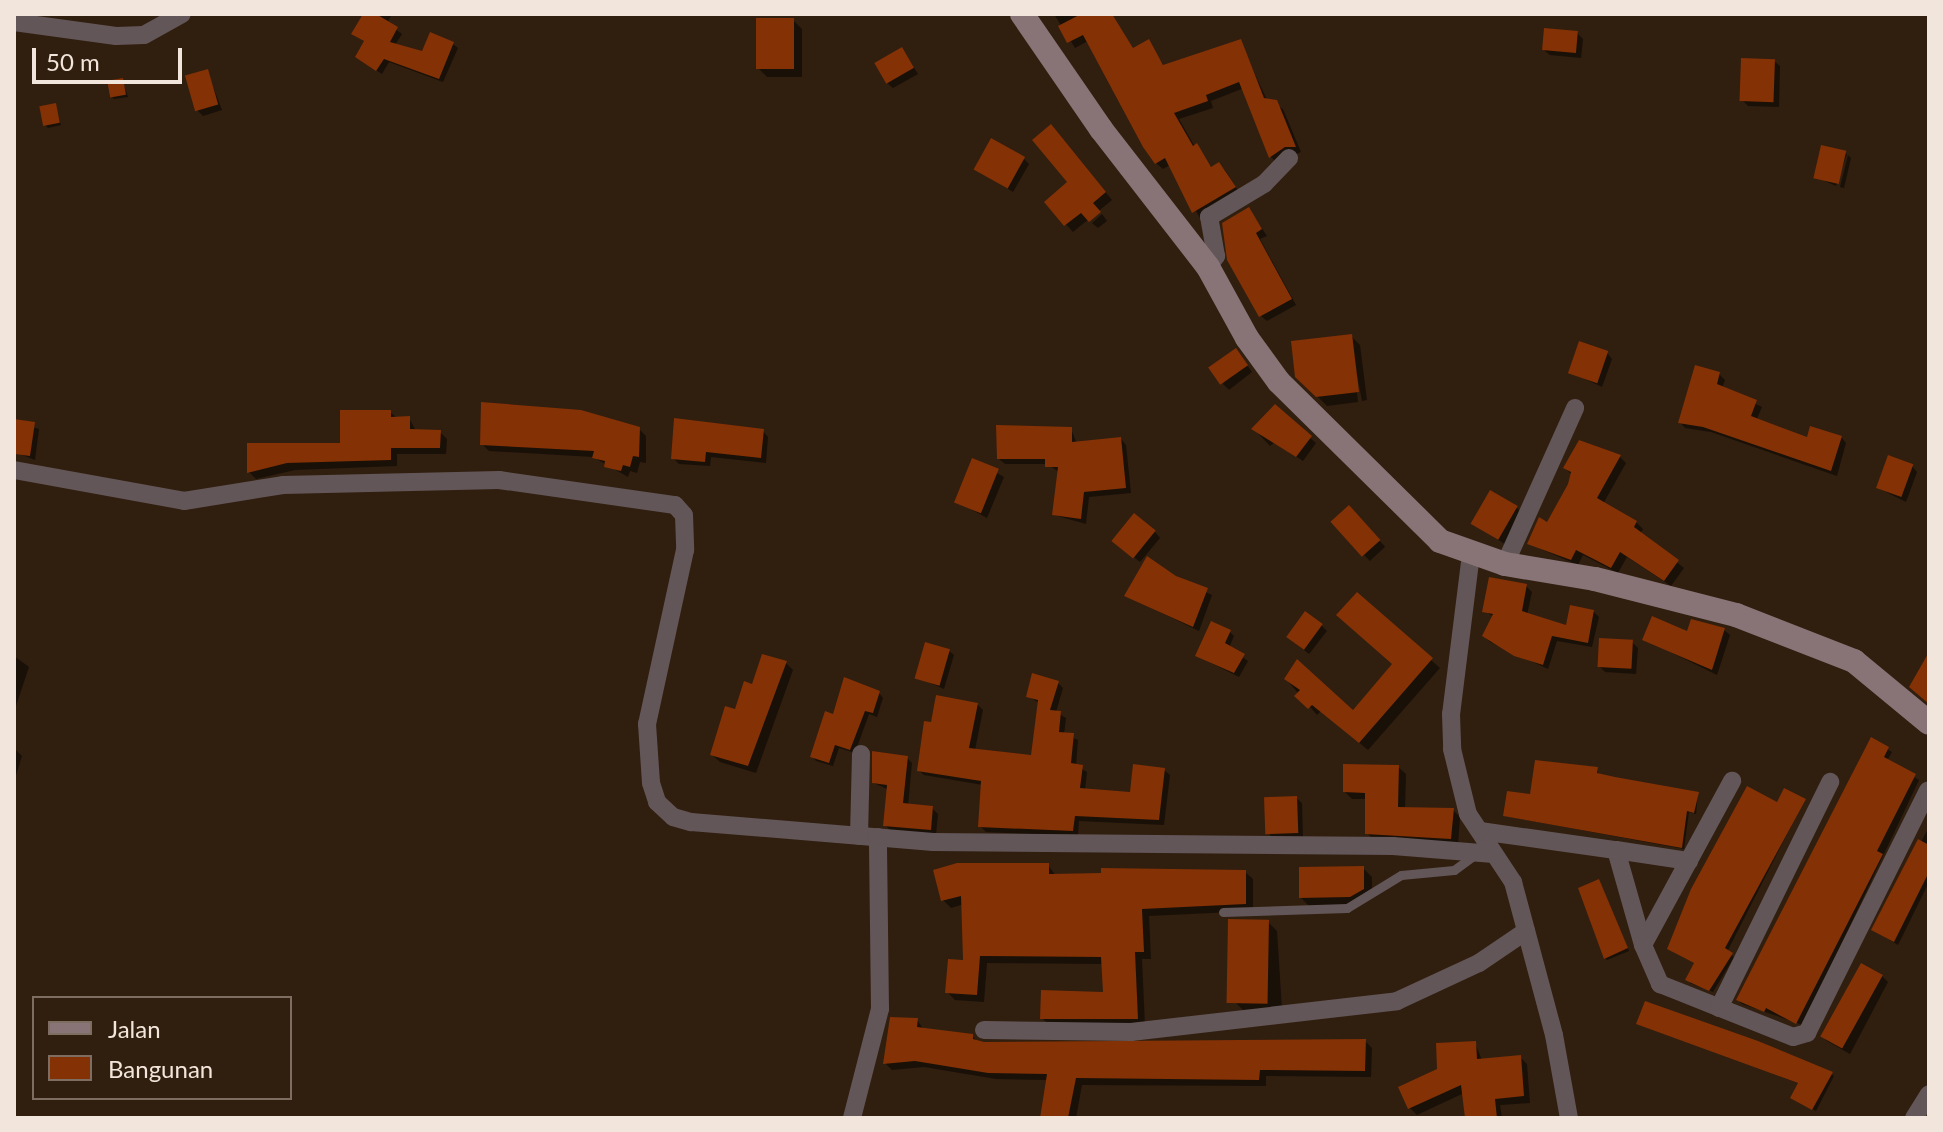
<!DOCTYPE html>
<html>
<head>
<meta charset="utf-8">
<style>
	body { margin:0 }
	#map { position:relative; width:1943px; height:1132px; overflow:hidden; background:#301e0f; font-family:Lato,sans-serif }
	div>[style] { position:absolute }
	.shadow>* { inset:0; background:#0007; transform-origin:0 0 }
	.building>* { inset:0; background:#833105; transform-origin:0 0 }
	.lane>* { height:9px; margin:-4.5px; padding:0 4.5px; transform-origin:4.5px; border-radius:4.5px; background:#635658 }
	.street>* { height:18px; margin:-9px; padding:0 9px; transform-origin:9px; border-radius:9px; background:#635658 }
	.secondary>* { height:24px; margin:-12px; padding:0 12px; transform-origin:12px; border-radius:12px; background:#887476 }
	span { translate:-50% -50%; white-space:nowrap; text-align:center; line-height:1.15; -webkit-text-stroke:8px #301e0f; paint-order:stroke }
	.frame { position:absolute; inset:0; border:16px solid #f2e5db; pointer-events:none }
	.legend { position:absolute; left:32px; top:996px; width:260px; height:104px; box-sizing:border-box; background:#301e0f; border:2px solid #7e6e61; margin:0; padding:10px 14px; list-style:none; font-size:24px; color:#f2e5db }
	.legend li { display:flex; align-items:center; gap:16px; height:40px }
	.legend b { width:40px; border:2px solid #7e6e61 }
	.scale { position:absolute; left:32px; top:48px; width:150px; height:36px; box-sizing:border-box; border:4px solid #f2e5db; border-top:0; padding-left:10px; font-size:24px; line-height:28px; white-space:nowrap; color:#f2e5db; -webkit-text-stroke:6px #301e0f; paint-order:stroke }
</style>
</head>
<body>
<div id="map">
	<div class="shadow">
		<div style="clip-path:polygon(365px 14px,392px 14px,387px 23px,402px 34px,395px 45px,423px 53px,453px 44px,458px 48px,443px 82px,389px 62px,382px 74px,362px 61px,366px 43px,353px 33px)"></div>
		<div style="clip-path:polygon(1054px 14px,1111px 14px,1134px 50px,1148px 42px,1165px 67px,1240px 42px,1267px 100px,1283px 109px,1301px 152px,1277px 163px,1271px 157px,1244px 88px,1211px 101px,1213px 108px,1179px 119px,1195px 147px,1212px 168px,1219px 164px,1225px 170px,1240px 194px,1200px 218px,1170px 165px,1163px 169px,1156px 163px,1088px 41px,1075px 48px)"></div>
		<div style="clip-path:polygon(793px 20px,802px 29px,802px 77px,767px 77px,758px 68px)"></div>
		<div style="clip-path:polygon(1577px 33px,1583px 39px,1581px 58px,1550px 55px,1544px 50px)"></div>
		<div style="clip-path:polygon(902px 49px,918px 74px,893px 88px,887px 83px)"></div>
		<div style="clip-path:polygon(1774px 61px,1780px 66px,1779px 107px,1748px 106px,1742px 100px)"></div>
		<div style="clip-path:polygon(207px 71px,222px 110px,203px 116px,197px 110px)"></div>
		<div style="clip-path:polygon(122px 80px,128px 97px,114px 99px,112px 97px)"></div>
		<div style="clip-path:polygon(55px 105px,61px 125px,48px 128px,46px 126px)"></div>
		<div style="clip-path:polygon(1058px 134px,1112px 200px,1073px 232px,1046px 202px,1070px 182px)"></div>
		<div style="clip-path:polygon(1822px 147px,1847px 154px,1836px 186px,1816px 177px)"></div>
		<div style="clip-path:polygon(1848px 155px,1851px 158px,1844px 188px,1840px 187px)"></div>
		<div style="clip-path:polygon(1024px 159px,1029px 164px,1013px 192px,976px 168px)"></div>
		<div style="clip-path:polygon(1249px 209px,1267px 236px,1260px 239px,1296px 305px,1267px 321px,1261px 316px)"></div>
		<div style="clip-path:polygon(1102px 214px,1107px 221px,1098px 228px,1092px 223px)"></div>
		<div style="clip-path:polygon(1351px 336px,1360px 345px,1367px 400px,1362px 401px,1351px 343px,1358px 402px,1327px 406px,1297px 376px)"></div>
		<div style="clip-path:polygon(1607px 353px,1612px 359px,1602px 387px,1570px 372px)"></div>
		<div style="clip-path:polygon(1241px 356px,1252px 372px,1229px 390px,1223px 384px)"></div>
		<div style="clip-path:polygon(1719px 374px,1725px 380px,1722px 388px,1762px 407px,1756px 421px,1808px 439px,1841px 437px,1846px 443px,1837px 476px,1711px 432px,1685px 428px,1680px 422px)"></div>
		<div style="clip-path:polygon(390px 412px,397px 418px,409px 418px,416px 431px,440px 432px,447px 439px,446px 454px,397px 454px,397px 466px,295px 470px,256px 479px,249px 472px,342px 445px)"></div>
		<div style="clip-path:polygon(14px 421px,39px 429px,35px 460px,17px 453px)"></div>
		<div style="clip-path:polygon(639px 429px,646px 436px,646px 463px,640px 462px,637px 473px,630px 471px,628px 477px,593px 457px,489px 451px,482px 444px)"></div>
		<div style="clip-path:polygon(1071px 429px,1077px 444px,1121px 439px,1126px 445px,1131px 493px,1089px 497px,1086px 524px,1054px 515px,1059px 472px,1047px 464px,1005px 464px,999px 459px)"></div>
		<div style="clip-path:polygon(1254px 429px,1310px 438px,1316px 443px,1303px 461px,1275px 442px,1270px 446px)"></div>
		<div style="clip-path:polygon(763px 431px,768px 437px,766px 463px,711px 457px,710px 466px,679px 464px,673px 458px)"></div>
		<div style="clip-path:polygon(1620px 457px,1626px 463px,1603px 504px,1636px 522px,1643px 529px,1640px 534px,1684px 568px,1671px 586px,1627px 557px,1618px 573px,1583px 555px,1578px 565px,1529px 544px,1548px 524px,1570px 484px,1572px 475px,1565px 468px)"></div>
		<div style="clip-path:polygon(973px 460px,1004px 477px,987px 518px,956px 501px)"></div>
		<div style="clip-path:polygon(1912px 466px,1917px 472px,1906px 502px,1878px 488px)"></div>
		<div style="left:1349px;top:508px;width:53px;height:21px;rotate:47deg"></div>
		<div style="clip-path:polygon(1517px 508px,1522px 513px,1508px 546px,1473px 524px)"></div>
		<div style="clip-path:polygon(1155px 532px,1160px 538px,1140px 562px,1120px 546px)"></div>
		<div style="clip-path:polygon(1175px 578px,1212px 595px,1199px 631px,1127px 596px)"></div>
		<div style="clip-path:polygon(1526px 586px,1532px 592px,1527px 615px,1568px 628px,1594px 612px,1599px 617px,1592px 647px,1557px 641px,1548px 669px,1490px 642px,1484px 636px,1494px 617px,1485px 611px)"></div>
		<div style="clip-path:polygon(1357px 595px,1440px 668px,1368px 750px,1321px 711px,1317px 715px,1286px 679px,1353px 713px,1395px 665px)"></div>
		<div style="clip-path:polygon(1321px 625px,1327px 631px,1309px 654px,1294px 642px)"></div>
		<div style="clip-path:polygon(1724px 630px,1730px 635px,1717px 675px,1644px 639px)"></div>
		<div style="clip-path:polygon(1230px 632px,1234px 636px,1229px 648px,1248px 661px,1239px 677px,1197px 656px)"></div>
		<div style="clip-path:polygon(1632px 642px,1638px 648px,1636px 674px,1605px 672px,1599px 666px)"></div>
		<div style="clip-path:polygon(949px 651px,954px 655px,944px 689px,917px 677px)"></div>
		<div style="clip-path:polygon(14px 656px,29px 667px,14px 712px)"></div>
		<div style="clip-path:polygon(786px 663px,793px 670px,756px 773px,720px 762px,712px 755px,736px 711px,753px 686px)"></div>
		<div style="clip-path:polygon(1058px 683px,1063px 688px,1056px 712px,1066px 718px,1064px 734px,1078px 740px,1076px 766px,1087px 772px,1085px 790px,1132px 794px,1164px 770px,1170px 775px,1164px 825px,1079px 821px,1078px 836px,986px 832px,980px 826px,983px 785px,924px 775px,919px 770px,932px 724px,977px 704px,983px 710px,975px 750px,1032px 757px,1039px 703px,1028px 696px)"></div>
		<div style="clip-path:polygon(879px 693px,883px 698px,877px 717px,869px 714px,855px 753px,839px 748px,833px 766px,816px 761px,812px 756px,835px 716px)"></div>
		<div style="clip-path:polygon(1872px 740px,1892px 752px,1887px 761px,1919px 780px,1803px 1025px,1742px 1004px,1738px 1000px)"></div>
		<div style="clip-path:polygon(14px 748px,22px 756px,14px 782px)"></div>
		<div style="clip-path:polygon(907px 758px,912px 763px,908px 806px,932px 808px,938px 814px,936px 835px,891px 831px,885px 825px,889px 790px,874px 783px)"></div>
		<div style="clip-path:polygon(1398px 767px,1406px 774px,1405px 809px,1453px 810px,1460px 817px,1458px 845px,1374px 840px,1367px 833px,1367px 799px,1352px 799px,1345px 792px)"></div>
		<div style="clip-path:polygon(1597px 769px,1599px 775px,1698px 794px,1696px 814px,1689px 812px,1684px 849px,1505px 816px)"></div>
		<div style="clip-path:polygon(1296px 798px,1302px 803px,1303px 838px,1273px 838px,1267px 832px)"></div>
		<div style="clip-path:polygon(1804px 801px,1727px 952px,1734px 957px,1713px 992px,1690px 983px,1696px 964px,1673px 952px,1777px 804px)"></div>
		<div style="clip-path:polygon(1929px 827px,1929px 882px,1898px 945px,1874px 930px)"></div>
		<div style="clip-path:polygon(1048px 865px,1056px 876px,1245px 872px,1253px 879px,1253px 911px,1149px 916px,1151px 959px,1142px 959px,1145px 1026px,1050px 1026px,1042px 1018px,1105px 994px,1103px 964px,987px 963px,984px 1002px,955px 1000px,947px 992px,965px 962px,964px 904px,951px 908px,943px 900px)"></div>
		<div style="clip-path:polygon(1363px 868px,1372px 877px,1372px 898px,1360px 906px,1310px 907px,1301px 898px)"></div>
		<div style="clip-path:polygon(1599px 881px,1629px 951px,1607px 960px,1605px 958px)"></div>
		<div style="clip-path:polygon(1268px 922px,1277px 931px,1282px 1009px,1244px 1011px,1235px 1002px)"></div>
		<div style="clip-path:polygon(1882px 976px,1888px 982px,1850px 1054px,1827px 1041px,1821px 1036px)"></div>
		<div style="clip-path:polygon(917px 1020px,924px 1030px,972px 1036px,979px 1043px,1365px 1041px,1372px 1048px,1371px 1077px,1266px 1076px,1266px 1086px,1082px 1085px,1076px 1118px,1042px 1118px,1048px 1080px,996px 1079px,924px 1067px,892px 1070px,885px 1063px)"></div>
		<div style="clip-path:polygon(1638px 1023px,1831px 1074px,1834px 1076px,1816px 1111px,1795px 1100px,1800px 1084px)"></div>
		<div style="clip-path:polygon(1475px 1043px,1482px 1060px,1520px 1057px,1527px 1064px,1530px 1103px,1500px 1105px,1502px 1118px,1467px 1118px,1464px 1093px,1417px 1115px,1410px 1108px,1440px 1071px)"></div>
	</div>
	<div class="building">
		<div style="clip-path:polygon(363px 14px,376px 14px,398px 27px,390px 42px,422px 51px,430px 32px,454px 42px,439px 79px,384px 59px,376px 71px,355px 57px,364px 41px,351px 34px)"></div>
		<div style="clip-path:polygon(1081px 14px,1112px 14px,1133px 48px,1149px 39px,1163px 65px,1241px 39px,1264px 98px,1277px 100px,1296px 147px,1285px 147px,1269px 158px,1239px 82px,1206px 95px,1208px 101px,1174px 113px,1193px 146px,1197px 143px,1211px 167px,1219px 162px,1236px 187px,1192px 213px,1165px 158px,1155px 164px,1143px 147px,1083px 35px,1067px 43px,1058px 26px)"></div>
		<div style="left:756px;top:18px;width:38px;height:51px"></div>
		<div style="left:1544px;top:28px;width:34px;height:22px;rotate:5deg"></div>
		<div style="left:902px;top:47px;width:24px;height:32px;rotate:60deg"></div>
		<div style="left:1741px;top:58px;width:34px;height:43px;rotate:2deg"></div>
		<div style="left:208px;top:69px;width:37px;height:24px;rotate:74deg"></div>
		<div style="left:123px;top:78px;width:17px;height:16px;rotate:80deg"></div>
		<div style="left:56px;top:103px;width:20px;height:17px;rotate:79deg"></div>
		<div style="clip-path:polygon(1051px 124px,1106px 192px,1093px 203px,1101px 212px,1089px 222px,1081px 213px,1064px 226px,1044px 202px,1067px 182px,1032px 140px)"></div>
		<div style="left:991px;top:138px;width:39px;height:36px;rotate:29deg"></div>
		<div style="left:1821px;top:145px;width:26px;height:34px;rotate:13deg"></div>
		<div style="clip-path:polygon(1249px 207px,1262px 229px,1256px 233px,1292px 299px,1259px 317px,1227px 260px,1222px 223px)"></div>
		<div style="clip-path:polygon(1352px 334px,1359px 392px,1316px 397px,1295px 377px,1291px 341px)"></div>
		<div style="left:1579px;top:341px;width:31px;height:34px;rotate:19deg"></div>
		<div style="left:1236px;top:348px;width:21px;height:34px;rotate:55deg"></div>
		<div style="clip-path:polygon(1695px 365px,1720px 372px,1717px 384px,1757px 400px,1751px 416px,1807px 437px,1810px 426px,1842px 436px,1831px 471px,1703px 427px,1678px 423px)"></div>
		<div style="clip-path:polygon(481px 402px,581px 410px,640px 427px,639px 457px,633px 456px,630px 467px,623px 465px,621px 471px,604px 467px,605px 461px,592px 458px,594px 451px,480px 445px)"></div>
		<div style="clip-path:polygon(1275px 404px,1312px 436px,1296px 457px,1251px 429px)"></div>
		<div style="clip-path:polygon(340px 410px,391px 410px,391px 417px,410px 416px,410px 429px,441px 430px,440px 448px,391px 448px,391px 460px,287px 463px,247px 473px,247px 443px,340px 443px)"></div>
		<div style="clip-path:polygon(674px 418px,764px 429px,761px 458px,706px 452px,705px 462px,671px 459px)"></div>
		<div style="clip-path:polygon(14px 419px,35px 422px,30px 456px,15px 454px)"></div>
		<div style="clip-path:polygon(996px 425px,1072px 427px,1072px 442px,1121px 437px,1126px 488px,1084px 492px,1081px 519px,1052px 515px,1058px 467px,1045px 467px,1045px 459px,997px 459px)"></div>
		<div style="clip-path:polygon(1579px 440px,1621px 455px,1597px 498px,1637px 521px,1634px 527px,1679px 560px,1664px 581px,1620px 552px,1611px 568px,1576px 550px,1571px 560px,1527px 544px,1539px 517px,1547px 522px,1568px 484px,1571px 472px,1563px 468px)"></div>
		<div style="left:1888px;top:455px;width:27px;height:35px;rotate:20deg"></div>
		<div style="left:972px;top:458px;width:29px;height:48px;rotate:22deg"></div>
		<div style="left:1490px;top:490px;width:32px;height:39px;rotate:30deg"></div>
		<div style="left:1349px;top:505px;width:47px;height:25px;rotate:48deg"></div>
		<div style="left:1134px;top:513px;width:28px;height:36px;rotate:39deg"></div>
		<div style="clip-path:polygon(1147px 556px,1176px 576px,1208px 588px,1193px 627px,1124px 596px)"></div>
		<div style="clip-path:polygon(1489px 577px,1527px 584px,1522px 611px,1566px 625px,1570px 605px,1594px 610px,1588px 643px,1552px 636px,1543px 665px,1514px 656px,1482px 636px,1493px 614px,1482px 612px)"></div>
		<div style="clip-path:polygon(1357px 592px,1433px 658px,1359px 743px,1312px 705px,1308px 709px,1294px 696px,1300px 690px,1284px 679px,1297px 659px,1353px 710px,1392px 664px,1336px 615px)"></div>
		<div style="left:1305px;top:611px;width:22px;height:32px;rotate:36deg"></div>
		<div style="clip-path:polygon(1652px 616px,1687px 631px,1691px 619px,1725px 628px,1712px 670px,1642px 640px)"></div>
		<div style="clip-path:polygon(1211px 621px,1231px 630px,1225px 643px,1245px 654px,1234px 673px,1195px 656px)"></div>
		<div style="left:1599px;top:638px;width:34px;height:29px;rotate:3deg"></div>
		<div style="left:925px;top:642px;width:26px;height:38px;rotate:16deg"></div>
		<div style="clip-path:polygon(1929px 652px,1929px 704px,1909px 687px)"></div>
		<div style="clip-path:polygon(762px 654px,787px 661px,748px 766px,710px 755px,725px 706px,735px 709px,744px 681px,752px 684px)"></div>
		<div style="clip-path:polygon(1032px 673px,1059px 681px,1050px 710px,1061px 711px,1059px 732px,1074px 733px,1071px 763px,1083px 765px,1080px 788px,1130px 792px,1133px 764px,1165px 768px,1159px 820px,1075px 816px,1073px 831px,978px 827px,981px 781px,917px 771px,924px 721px,931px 722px,936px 695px,978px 703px,969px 748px,1031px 755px,1038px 700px,1026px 697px)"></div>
		<div style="clip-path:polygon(844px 677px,880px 691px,873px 713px,865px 711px,850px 750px,835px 745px,829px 763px,810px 757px,825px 711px,833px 714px)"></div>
		<div style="clip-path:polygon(1871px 737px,1889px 747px,1884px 757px,1916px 774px,1877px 851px,1883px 854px,1796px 1024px,1766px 1008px,1764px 1012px,1736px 1000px)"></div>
		<div style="clip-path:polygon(872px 751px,908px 756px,903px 803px,933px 806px,931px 830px,883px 826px,887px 785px,872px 783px)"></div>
		<div style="clip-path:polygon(1535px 760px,1598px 767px,1597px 773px,1615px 777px,1699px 792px,1694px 813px,1687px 811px,1682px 848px,1503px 816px,1507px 791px,1530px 794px)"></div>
		<div style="clip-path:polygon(1343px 764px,1399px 765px,1398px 807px,1454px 808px,1451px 839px,1365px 834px,1365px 793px,1343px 792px)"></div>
		<div style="clip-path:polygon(1747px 786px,1777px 802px,1784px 788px,1806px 799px,1725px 948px,1733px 953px,1709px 991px,1685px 980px,1694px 963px,1667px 949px,1691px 889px)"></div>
		<div style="left:1297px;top:796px;width:37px;height:33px;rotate:88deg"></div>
		<div style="clip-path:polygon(1918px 839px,1929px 845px,1929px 872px,1894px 942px,1871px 930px)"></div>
		<div style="clip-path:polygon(957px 863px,1049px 863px,1049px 874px,1101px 873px,1101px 868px,1246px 870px,1246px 904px,1142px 909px,1144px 952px,1135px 952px,1138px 1019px,1040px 1019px,1041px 990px,1103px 992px,1101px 957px,980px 956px,977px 995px,945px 993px,948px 959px,963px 960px,961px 896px,941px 901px,933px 870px)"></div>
		<div style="clip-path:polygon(1364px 866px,1364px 889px,1350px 897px,1299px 898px,1299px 867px)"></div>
		<div style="clip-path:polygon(1599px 879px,1628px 948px,1604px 959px,1578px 888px)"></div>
		<div style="left:1228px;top:919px;width:41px;height:84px;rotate:1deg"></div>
		<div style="left:1861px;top:963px;width:25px;height:84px;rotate:29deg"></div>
		<div style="clip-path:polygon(1645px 1001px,1758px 1041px,1833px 1072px,1812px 1110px,1790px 1098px,1798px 1083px,1636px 1024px)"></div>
		<div style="clip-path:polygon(890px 1017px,918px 1018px,917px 1027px,973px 1034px,973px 1039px,984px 1042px,1366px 1039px,1365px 1071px,1260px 1070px,1259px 1080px,1076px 1078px,1068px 1118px,1040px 1118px,1047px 1074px,988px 1073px,915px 1061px,883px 1064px)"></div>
		<div style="clip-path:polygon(1476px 1041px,1477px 1059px,1521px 1055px,1524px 1096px,1495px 1099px,1497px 1118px,1465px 1118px,1461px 1085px,1408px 1109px,1398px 1087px,1437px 1069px,1436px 1043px)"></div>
	</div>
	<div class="lane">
		<div style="left:1223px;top:912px;width:124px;rotate:-1.8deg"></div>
		<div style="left:1347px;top:908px;width:63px;rotate:-31.4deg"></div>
		<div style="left:1401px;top:875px;width:53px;rotate:-5.4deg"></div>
		<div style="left:1454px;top:870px;width:29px;rotate:-36deg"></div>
	</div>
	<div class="street">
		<div style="left:14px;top:22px;width:103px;rotate:7.8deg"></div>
		<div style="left:116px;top:36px;width:28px;rotate:-2deg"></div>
		<div style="left:144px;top:35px;width:43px;rotate:-28.9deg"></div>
		<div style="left:1208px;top:267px;width:14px;rotate:-54deg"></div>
		<div style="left:1216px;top:256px;width:40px;rotate:-100deg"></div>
		<div style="left:1209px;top:217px;width:64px;rotate:-31deg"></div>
		<div style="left:1264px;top:184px;width:36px;rotate:-46deg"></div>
		<div style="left:14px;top:470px;width:173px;rotate:10.3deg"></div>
		<div style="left:184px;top:501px;width:100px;rotate:-9.2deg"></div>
		<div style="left:283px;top:485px;width:216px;rotate:-1.3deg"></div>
		<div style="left:499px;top:480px;width:178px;rotate:8.1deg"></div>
		<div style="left:675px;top:505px;width:13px;rotate:48deg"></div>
		<div style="left:684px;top:515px;width:35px;rotate:88deg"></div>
		<div style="left:685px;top:550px;width:178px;rotate:102.3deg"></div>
		<div style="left:647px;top:724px;width:59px;rotate:86.1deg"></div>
		<div style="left:651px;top:783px;width:20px;rotate:72deg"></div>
		<div style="left:657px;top:802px;width:22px;rotate:43deg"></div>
		<div style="left:673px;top:817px;width:19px;rotate:16deg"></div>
		<div style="left:691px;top:822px;width:243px;rotate:4.7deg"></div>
		<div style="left:933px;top:842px;width:460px;rotate:0.5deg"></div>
		<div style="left:1393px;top:846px;width:101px;rotate:4.5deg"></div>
		<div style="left:1471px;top:554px;width:161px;rotate:97.1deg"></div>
		<div style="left:1451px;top:714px;width:35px;rotate:88deg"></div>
		<div style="left:1452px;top:749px;width:67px;rotate:76.2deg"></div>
		<div style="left:1468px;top:814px;width:82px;rotate:56.5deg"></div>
		<div style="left:1513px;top:882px;width:158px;rotate:75deg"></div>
		<div style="left:1554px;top:1035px;width:84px;rotate:79.8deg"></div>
		<div style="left:1505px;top:564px;width:171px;rotate:-65.8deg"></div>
		<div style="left:1480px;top:831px;width:137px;rotate:8deg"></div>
		<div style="left:1616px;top:850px;width:99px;rotate:74.1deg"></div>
		<div style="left:1643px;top:945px;width:43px;rotate:66.4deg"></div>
		<div style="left:1660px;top:984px;width:143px;rotate:21.7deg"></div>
		<div style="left:1793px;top:1037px;width:15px;rotate:-16deg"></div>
		<div style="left:1807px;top:1033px;width:271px;rotate:-63.5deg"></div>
		<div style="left:859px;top:836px;width:82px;rotate:-88.6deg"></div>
		<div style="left:1616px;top:850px;width:74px;rotate:8.6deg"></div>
		<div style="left:1643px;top:945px;width:187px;rotate:-61.5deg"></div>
		<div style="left:1719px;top:1008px;width:252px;rotate:-63.8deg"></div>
		<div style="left:984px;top:1030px;width:147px;rotate:0.8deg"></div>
		<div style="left:1131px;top:1032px;width:268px;rotate:-6.6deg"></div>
		<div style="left:1397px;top:1001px;width:90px;rotate:-24.9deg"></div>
		<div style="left:1479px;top:963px;width:57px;rotate:-34.2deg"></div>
		<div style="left:852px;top:1118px;width:113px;rotate:-75.6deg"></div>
		<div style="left:880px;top:1009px;width:172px;rotate:-90.7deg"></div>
		<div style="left:1914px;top:1118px;width:28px;rotate:-58deg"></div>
	</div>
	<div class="secondary">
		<div style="left:1022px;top:14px;width:140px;rotate:55.5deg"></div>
		<div style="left:1101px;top:129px;width:175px;rotate:52.2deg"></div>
		<div style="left:1208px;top:267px;width:81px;rotate:61.2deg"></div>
		<div style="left:1247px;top:338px;width:54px;rotate:54deg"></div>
		<div style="left:1279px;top:382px;width:226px;rotate:44.6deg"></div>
		<div style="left:1440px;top:541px;width:69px;rotate:19.5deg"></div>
		<div style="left:1505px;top:564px;width:91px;rotate:9.5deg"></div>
		<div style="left:1595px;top:579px;width:146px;rotate:14.3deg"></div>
		<div style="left:1736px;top:615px;width:127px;rotate:21.3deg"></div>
		<div style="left:1854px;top:661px;width:97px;rotate:39.6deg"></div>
	</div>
	<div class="frame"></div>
	<ul class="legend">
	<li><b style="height:10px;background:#887476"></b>Jalan</li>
	<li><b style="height:22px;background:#833105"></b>Bangunan</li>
	</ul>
	<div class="scale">50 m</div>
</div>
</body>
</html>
